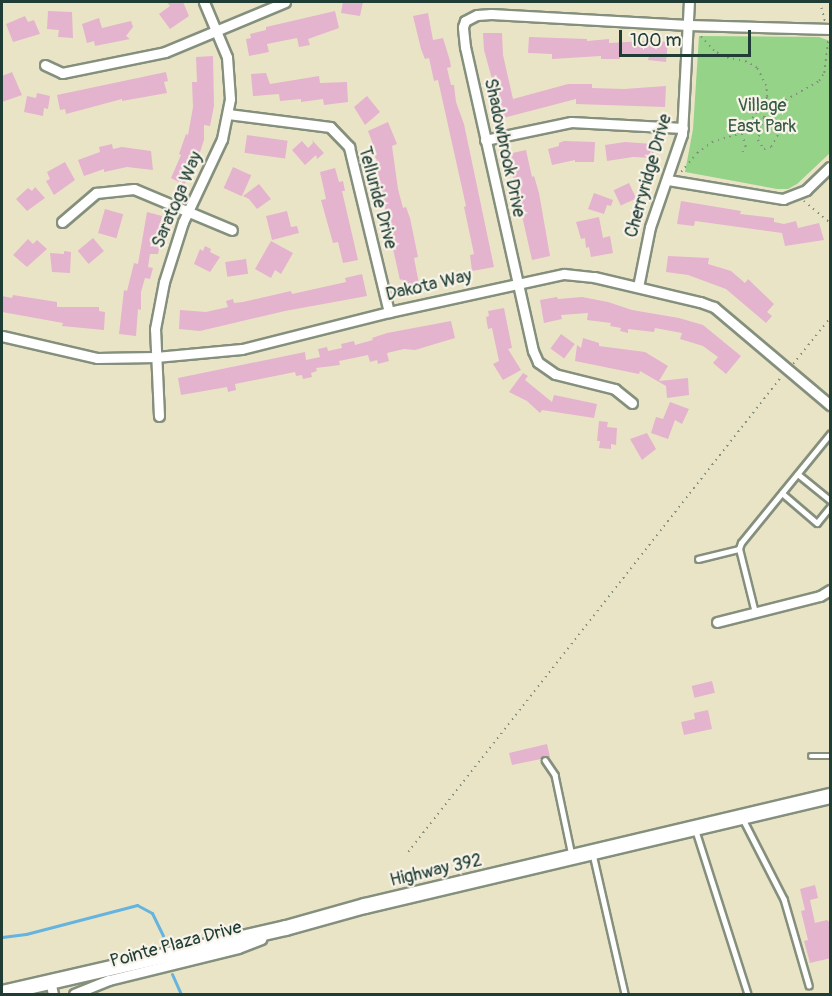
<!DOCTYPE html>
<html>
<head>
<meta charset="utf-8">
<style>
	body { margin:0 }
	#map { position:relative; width:832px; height:996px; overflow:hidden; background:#eae4c6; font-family:Pangolin,sans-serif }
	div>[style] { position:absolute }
	.green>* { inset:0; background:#95d389 }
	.stream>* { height:3px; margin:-1.5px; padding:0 1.5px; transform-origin:1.5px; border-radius:1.5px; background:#65b3df }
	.building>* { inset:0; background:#e4b3ce; transform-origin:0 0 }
	.path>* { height:1.5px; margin-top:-0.75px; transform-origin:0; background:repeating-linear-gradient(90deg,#84907d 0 1.5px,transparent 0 6px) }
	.roads { filter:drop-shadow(2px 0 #84907d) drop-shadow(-2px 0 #84907d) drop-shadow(0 2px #84907d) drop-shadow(0 -2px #84907d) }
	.lane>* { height:4.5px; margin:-2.25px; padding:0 2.25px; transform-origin:2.25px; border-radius:2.25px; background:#fff }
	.street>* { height:9px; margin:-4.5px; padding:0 4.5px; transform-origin:4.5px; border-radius:4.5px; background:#fff }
	.secondary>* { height:14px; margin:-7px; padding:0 7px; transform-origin:7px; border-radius:7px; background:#fff }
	span { translate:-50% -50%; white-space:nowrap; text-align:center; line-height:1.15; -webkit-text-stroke:4.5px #f7f3e8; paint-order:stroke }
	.park-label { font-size:18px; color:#375b45 }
	.street-label { font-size:18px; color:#1f3d34 }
	.frame { position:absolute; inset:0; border:3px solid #1f3d34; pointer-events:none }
	.scale { position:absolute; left:619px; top:30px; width:132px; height:27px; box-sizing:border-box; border:3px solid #1f3d34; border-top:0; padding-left:8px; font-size:18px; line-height:21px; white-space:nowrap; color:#1f3d34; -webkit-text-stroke:4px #f7f3e8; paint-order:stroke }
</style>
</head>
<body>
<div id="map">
	<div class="green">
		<div style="clip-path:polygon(699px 36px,819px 37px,830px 41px,830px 153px,797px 184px,788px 189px,777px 189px,685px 172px,693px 129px)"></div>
	</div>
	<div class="stream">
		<div style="left:2px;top:937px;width:24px;rotate:-7deg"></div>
		<div style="left:26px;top:934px;width:115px;rotate:-14.6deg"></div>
		<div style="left:137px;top:905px;width:17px;rotate:28deg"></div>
		<div style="left:152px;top:913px;width:25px;rotate:64deg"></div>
		<div style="left:172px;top:974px;width:22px;rotate:66deg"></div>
	</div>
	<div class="building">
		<div style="clip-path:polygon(167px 2px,183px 2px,189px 16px,170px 29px,159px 14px,170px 6px)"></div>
		<div style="clip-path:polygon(343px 2px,363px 2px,360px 16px,341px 13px)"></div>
		<div style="clip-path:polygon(48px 11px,72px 12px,73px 38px,58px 37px,59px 30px,47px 29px)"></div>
		<div style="clip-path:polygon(335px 11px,339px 28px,308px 39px,310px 45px,299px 47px,297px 38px,267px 44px,269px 52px,249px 56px,246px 39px,251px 38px,250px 34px,266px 30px,266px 27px)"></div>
		<div style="clip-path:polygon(428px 13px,433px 40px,443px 38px,450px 61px,451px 67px,447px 68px,451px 85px,454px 85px,456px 102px,464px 124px,494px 267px,472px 271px,470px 255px,474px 254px,464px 207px,466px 206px,438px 80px,434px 81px,429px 58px,425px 59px,421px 49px,413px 16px)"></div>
		<div style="clip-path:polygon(25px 16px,28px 22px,34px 20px,40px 34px,13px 42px,6px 24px)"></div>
		<div style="clip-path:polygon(99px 18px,102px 28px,131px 21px,133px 27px,126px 36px,130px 39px,95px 46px,94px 41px,87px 43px,82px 24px)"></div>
		<div style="clip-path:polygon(483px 33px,502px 33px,503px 55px,513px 99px,568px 84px,592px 84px,592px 88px,624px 89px,666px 86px,665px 107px,576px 104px,576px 99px,499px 119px,498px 113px,501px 112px,484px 50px)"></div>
		<div style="clip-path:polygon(529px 37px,587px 39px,587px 41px,609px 39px,609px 43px,646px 41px,659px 45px,659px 41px,668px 42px,666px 62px,648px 60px,649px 56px,620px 57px,620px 59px,601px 59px,601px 56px,552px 59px,552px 54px,528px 53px)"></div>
		<div style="clip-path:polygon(213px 56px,214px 106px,210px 126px,204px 125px,204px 140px,196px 164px,184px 185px,171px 178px,181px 155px,179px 154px,186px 134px,188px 135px,193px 107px,192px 82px,197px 82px,196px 57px)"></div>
		<div style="clip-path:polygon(12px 72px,22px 95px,2px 102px,2px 76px)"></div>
		<div style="clip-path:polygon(166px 72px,168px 81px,164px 82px,167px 93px,122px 101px,122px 99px,66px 114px,65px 109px,60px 110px,57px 95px)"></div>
		<div style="clip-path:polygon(266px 73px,270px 84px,319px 76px,320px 83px,347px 82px,348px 102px,324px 105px,323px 99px,301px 102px,301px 99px,280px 101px,279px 94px,253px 96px,251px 74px)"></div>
		<div style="clip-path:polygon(37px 93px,50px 96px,48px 109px,44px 108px,43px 116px,24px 112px,27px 96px,36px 98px)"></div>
		<div style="clip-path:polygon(367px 96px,380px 112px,365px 125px,354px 107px)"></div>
		<div style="clip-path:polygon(388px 122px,397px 144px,392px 146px,398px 189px,403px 208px,406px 207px,410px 218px,418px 257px,414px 258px,419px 284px,404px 287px,402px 279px,400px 280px,391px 240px,394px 239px,385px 212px,375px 155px,377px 155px,368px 131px)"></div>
		<div style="left:247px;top:135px;width:41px;height:18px;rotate:8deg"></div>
		<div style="clip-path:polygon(312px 140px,324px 153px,317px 159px,316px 155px,305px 165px,292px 150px,302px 141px,308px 148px,313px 143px)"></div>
		<div style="clip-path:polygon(564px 141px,595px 142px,594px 162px,575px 162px,575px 160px,552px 165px,548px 149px,559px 146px,559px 143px)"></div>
		<div style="clip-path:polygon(625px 142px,653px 144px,654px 158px,633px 157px,607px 161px,605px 145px)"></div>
		<div style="clip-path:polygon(112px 144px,113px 149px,122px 147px,151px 151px,153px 170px,127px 167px,104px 172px,104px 169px,84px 176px,78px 160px,100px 152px,99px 147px)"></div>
		<div style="clip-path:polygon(526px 150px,532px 177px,534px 176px,539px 193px,550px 256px,532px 260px,508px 154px)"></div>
		<div style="clip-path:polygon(65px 162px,75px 180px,54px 195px,46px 181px,50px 179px,47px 172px)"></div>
		<div style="left:233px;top:167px;width:20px;height:23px;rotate:24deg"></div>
		<div style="clip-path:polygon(335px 168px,339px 182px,343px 181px,345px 191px,342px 191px,358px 260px,343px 263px,338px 242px,333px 243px,321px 200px,326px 199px,320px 172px)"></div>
		<div style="left:629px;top:183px;width:17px;height:17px;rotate:65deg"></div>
		<div style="clip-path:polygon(259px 184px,271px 199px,257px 209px,249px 199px,243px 196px)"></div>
		<div style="clip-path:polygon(35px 187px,45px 198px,27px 211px,16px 199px,28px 188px,32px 191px)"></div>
		<div style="clip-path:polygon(594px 193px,613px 200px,611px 206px,607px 205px,604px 214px,588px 209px)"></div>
		<div style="clip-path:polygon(681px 201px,741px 211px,740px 214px,774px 218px,774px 222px,784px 224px,796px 221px,798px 228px,819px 223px,824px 240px,785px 246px,782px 233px,695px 221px,694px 226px,677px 224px)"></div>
		<div style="left:105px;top:209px;width:19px;height:25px;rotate:16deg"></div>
		<div style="clip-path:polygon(287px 211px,291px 227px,297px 226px,299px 233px,272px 240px,266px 216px)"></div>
		<div style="clip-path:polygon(147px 212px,162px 216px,160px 224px,164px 225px,158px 254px,150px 254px,148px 267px,153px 268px,150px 279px,145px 278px,141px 292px,141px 310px,138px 309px,136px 336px,119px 334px,124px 290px,127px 291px,134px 263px,138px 264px)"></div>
		<div style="clip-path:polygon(599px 217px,603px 238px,610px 236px,613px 253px,591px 257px,589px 247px,586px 248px,585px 238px,581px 239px,576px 222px)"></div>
		<div style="left:93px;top:238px;width:17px;height:20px;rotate:50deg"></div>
		<div style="clip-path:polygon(28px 239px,33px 244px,37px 240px,47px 249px,27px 267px,13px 255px)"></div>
		<div style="clip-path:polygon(271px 241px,293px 253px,281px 274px,275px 270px,271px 278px,255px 269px)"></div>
		<div style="clip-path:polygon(205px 246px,211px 249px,210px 252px,220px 257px,210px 272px,194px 264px,200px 249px,203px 251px)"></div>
		<div style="clip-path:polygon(64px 251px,71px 252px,70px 273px,52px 272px,50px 253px,64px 254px)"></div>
		<div style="clip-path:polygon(668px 256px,709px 258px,708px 264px,731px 271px,745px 283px,748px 279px,774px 304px,767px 312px,772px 316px,766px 323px,726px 289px,688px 275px,666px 272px)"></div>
		<div style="left:246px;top:259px;width:15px;height:21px;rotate:82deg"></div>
		<div style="clip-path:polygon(362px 274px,367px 296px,285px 311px,200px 331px,179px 329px,180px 310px,206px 312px,228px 307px,226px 301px,233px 299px,234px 303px,243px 302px,291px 291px,292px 294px,346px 282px,345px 278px)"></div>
		<div style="clip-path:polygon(13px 295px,57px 302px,57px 307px,99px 307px,99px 311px,105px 312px,104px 330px,62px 326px,63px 323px,2px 312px,2px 296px,12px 298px)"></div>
		<div style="clip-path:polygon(557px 297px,558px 299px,582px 297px,608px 302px,632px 310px,679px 318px,703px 325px,741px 356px,726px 374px,713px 363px,718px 357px,703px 346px,680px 339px,682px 333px,655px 328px,654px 332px,628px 329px,628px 333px,620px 331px,621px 328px,610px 326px,611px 323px,587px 320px,588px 313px,561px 315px,562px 319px,544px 323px,540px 300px)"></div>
		<div style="clip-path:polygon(504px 308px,512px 348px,508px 349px,521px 370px,503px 380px,493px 364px,499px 361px,492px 328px,488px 329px,486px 317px,489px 316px,488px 311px)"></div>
		<div style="clip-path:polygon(451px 321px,455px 338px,415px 350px,404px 349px,387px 353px,389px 361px,378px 364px,377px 360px,370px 362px,368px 355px,339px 361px,340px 365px,316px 368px,317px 371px,311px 373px,312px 377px,303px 379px,302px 375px,296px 376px,295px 372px,235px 384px,236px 390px,228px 392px,227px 387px,181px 395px,178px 378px,305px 352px,306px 360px,320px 357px,318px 349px,327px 347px,328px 351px,342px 348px,341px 344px,354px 341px,355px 345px,373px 340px,372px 338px,387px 333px)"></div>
		<div style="left:561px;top:334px;width:17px;height:18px;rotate:36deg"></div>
		<div style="clip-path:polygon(583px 338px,599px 343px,599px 346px,645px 352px,668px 366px,659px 381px,688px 378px,689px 395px,667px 398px,666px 386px,640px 371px,639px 374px,575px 361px,577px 345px,581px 348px)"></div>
		<div style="clip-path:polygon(523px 373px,528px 376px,525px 380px,552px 402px,554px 395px,597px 404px,594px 418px,542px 410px,540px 413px,527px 401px,509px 392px)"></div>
		<div style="clip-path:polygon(670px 402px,689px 409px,682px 424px,675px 420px,668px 439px,651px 433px,656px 417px,663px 419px)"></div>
		<div style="clip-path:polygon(599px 421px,608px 422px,607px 427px,617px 428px,616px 445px,611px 444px,611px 449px,599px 448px,600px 441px,597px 441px)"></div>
		<div style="clip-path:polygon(647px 433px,656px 449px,642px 460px,630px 439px)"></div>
		<div style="left:712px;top:681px;width:12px;height:21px;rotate:76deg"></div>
		<div style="clip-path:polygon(708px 710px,712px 729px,684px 735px,681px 722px,695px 719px,694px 713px)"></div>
		<div style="clip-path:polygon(547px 744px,550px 757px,544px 756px,541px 759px,512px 765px,509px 753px)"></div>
		<div style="clip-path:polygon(815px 885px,818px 898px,810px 900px,815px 923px,827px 920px,831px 924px,831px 958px,810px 963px,804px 941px,808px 940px,801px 911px,805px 910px,800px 889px)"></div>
	</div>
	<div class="path">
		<div style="left:820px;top:2px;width:20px;rotate:75deg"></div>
		<div style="left:764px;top:118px;width:23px;rotate:105deg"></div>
		<div style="left:758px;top:140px;width:11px;rotate:56deg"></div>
		<div style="left:764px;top:149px;width:7px;rotate:-16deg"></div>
		<div style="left:771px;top:147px;width:21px;rotate:-61deg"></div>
		<div style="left:781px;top:129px;width:15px;rotate:-127deg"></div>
		<div style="left:772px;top:117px;width:8px;rotate:173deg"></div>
		<div style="left:764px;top:118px;width:10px;rotate:-101deg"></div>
		<div style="left:762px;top:108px;width:13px;rotate:-9deg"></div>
		<div style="left:775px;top:106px;width:51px;rotate:-29.6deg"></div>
		<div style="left:819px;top:81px;width:9px;rotate:-58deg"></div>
		<div style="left:824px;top:73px;width:33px;rotate:-83deg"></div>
		<div style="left:742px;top:134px;width:13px;rotate:72deg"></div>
		<div style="left:746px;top:146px;width:7px;rotate:117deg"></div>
		<div style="left:681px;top:172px;width:25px;rotate:-50deg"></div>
		<div style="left:697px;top:153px;width:19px;rotate:-36deg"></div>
		<div style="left:712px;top:142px;width:31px;rotate:-17deg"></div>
		<div style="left:742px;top:133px;width:44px;rotate:-55.2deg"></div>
		<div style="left:767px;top:97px;width:11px;rotate:-95deg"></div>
		<div style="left:766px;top:86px;width:20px;rotate:-117deg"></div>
		<div style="left:757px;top:68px;width:13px;rotate:-151deg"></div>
		<div style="left:746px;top:62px;width:24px;rotate:-168deg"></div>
		<div style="left:723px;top:57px;width:11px;rotate:-146deg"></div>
		<div style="left:714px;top:51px;width:23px;rotate:-133deg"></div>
		<div style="left:804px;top:201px;width:34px;rotate:40deg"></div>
		<div style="left:793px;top:364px;width:59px;rotate:-51.2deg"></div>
		<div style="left:408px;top:852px;width:604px;rotate:-51.86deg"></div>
	</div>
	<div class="roads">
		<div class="lane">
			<div style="left:798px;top:474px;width:41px;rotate:39.1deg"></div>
			<div style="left:782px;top:493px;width:46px;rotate:40.6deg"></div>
			<div style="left:817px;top:523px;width:21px;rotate:-51deg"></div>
			<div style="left:698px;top:559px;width:42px;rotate:-13.7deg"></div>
			<div style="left:755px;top:613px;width:66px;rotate:-104deg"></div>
			<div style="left:739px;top:549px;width:6px;rotate:-72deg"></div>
			<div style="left:741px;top:543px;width:141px;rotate:-50.8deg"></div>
			<div style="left:811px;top:756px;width:19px"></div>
			<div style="left:545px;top:760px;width:18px;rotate:56deg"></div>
			<div style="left:555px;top:775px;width:83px;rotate:78.1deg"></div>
			<div style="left:743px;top:819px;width:90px;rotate:62.9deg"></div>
			<div style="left:784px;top:899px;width:90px;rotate:73.8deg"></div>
			<div style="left:695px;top:828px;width:174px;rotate:72.3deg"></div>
			<div style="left:593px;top:854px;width:144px;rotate:77.1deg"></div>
		</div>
		<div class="street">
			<div style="left:45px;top:65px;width:19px;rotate:25deg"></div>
			<div style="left:62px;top:73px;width:105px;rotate:-11.5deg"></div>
			<div style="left:165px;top:52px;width:130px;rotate:-22.6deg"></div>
			<div style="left:228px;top:114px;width:103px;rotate:7.3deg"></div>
			<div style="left:330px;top:127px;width:28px;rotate:46deg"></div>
			<div style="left:349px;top:147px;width:170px;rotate:76.4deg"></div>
			<div style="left:485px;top:140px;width:88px;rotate:-11.8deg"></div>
			<div style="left:571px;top:122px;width:112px;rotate:3.1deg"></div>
			<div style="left:668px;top:180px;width:117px;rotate:9.4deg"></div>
			<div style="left:783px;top:199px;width:25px;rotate:-21deg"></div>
			<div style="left:806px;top:190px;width:33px;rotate:-44deg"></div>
			<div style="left:62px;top:222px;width:45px;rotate:-40.5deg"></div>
			<div style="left:96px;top:193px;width:38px;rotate:-6deg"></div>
			<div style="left:134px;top:189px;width:106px;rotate:22.7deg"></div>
			<div style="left:638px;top:287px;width:61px;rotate:-78.7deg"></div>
			<div style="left:650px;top:227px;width:98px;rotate:-71deg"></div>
			<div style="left:682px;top:134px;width:132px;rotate:-87deg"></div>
			<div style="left:2px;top:336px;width:98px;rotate:13deg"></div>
			<div style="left:97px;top:358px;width:59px;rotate:-1deg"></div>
			<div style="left:156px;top:357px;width:86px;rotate:-5.3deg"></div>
			<div style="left:242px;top:349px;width:152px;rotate:-14.1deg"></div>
			<div style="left:389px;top:312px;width:179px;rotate:-12.3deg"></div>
			<div style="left:564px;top:274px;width:30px;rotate:6deg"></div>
			<div style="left:594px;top:277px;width:109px;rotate:13.3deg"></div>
			<div style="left:700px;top:302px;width:15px;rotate:20deg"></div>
			<div style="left:714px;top:307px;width:152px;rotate:40.2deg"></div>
			<div style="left:632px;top:403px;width:22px;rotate:-141deg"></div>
			<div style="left:615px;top:389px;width:62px;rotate:-166deg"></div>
			<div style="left:555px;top:374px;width:21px;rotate:-145deg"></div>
			<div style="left:538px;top:362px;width:12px;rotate:-114deg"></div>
			<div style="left:533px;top:351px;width:312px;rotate:-102.6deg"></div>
			<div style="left:465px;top:47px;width:20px;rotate:-96deg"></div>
			<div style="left:463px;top:27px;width:6px;rotate:-72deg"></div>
			<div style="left:465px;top:21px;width:13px;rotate:-27deg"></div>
			<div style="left:477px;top:15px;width:14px;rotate:-4deg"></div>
			<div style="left:491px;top:14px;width:197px;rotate:3.2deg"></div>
			<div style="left:688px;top:25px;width:142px;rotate:1.6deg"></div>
			<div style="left:159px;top:416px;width:87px;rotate:-92.6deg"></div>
			<div style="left:155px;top:329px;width:48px;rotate:-79.2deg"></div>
			<div style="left:164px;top:282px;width:63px;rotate:-72.4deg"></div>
			<div style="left:183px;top:222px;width:92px;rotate:-64.8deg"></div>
			<div style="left:222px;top:139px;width:41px;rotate:-78.7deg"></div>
			<div style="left:230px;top:99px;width:42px;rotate:-94.1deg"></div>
			<div style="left:227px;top:57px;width:60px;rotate:-112.7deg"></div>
			<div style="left:717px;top:622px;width:106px;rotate:-14.2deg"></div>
			<div style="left:820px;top:596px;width:12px;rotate:-31deg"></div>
			<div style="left:50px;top:981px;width:13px;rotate:77deg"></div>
			<div style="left:74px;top:994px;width:38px;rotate:-22deg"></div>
			<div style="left:109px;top:980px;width:133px;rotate:-13.9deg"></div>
			<div style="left:238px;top:948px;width:25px;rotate:-21deg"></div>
		</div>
		<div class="secondary">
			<div style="left:2px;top:993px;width:291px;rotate:-12.9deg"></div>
			<div style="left:286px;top:928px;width:82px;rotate:-15.6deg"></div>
			<div style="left:365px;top:906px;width:478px;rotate:-13.3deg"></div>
		</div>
	</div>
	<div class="park-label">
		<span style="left:762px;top:117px">Village<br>East Park</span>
	</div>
	<div class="street-label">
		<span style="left:504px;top:148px;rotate:78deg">Shadowbrook Drive</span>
		<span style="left:649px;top:176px;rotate:-74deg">Cherryridge Drive</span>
		<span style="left:377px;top:198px;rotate:75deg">Telluride Drive</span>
		<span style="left:178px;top:200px;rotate:-67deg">Saratoga Way</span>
		<span style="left:429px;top:286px;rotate:-13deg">Dakota Way</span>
		<span style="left:436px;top:871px;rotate:-13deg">Highway 392</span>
		<span style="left:176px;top:945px;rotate:-15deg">Pointe Plaza Drive</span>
	</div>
	<div class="frame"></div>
	<div class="scale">100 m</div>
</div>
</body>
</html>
